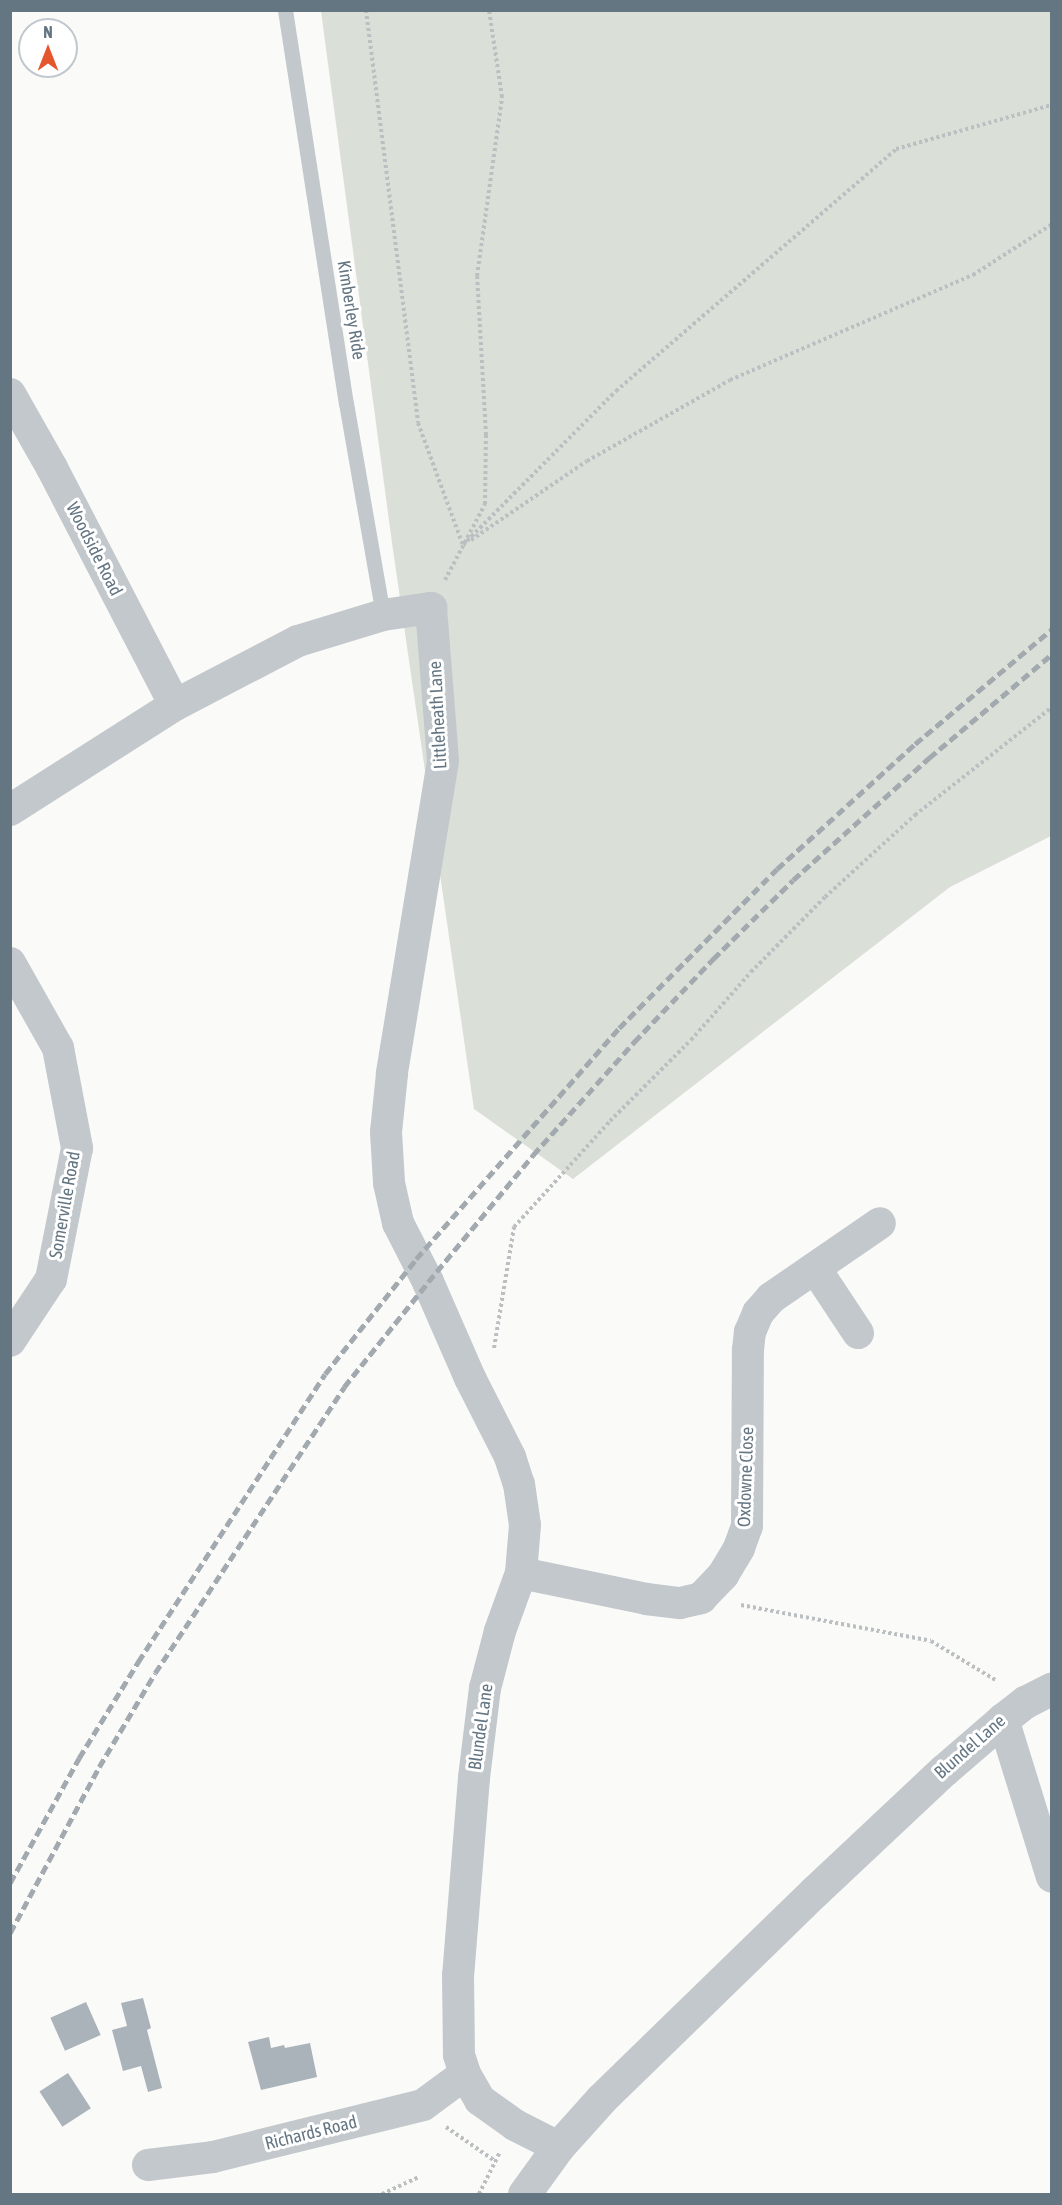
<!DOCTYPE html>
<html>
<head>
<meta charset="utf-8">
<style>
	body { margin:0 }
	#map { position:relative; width:1062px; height:2205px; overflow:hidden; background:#fafaf8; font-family:"Asap Condensed",sans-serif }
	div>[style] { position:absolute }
	.green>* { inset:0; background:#dadfd7 }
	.building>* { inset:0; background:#aab3b9; transform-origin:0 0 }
	.path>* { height:4px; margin-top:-2px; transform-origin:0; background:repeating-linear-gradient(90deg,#bbbfc2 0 3px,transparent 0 6px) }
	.service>* { height:15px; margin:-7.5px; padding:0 7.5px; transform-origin:7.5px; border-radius:7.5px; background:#c3c8cc }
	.minor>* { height:32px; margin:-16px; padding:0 16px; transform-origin:16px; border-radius:16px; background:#c3c8cc }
	.tertiary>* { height:33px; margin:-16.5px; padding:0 16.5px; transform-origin:16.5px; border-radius:16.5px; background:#c3c8cc }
	.rail>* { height:4.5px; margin-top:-2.25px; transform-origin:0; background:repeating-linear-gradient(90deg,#a2aab0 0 9px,transparent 0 13.5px) }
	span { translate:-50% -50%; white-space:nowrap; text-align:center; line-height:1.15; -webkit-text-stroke:6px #fff; paint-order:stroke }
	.street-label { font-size:18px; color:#657683 }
	.frame { position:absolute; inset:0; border:12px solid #657683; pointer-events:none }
	.north { position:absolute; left:18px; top:18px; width:60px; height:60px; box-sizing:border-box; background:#fff; border:2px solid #c1c8cd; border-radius:50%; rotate:0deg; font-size:16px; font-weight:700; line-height:24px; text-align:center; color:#657683 }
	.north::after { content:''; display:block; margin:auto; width:21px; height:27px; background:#e4572e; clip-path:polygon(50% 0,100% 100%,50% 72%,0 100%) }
</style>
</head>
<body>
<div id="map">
	<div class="green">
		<div style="clip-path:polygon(321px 11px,1051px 11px,1051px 836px,950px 887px,573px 1179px,474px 1109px,392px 543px)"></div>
	</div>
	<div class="building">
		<div style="clip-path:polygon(143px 1998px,151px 2028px,147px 2030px,162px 2088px,148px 2092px,141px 2066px,123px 2071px,112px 2030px,127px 2026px,121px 2003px)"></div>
		<div style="left:86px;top:2002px;width:36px;height:39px;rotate:66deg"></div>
		<div style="clip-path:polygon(269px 2037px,271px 2048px,284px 2045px,285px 2048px,310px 2043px,317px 2077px,261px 2090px,248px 2042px)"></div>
		<div style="left:68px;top:2073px;width:42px;height:34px;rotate:57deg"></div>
	</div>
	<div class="path">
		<div style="left:366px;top:10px;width:416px;rotate:82.8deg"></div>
		<div style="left:418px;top:423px;width:130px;rotate:69.8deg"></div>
		<div style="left:471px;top:540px;width:140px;rotate:-34.3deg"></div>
		<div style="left:587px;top:461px;width:164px;rotate:-29.5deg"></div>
		<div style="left:730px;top:380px;width:265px;rotate:-23.4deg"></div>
		<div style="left:973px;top:275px;width:94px;rotate:-32.8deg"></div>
		<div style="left:463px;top:545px;width:217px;rotate:-45.2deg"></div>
		<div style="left:616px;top:391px;width:370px;rotate:-40.8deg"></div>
		<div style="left:896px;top:149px;width:162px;rotate:-15.8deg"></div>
		<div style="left:445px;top:580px;width:86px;rotate:-62.2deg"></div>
		<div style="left:485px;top:504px;width:69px;rotate:-89.2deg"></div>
		<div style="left:486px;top:435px;width:159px;rotate:-93.2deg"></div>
		<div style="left:477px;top:276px;width:181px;rotate:-82deg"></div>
		<div style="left:502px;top:97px;width:88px;rotate:-98.5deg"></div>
		<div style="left:494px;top:1348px;width:123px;rotate:-80.6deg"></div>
		<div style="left:514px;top:1227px;width:143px;rotate:-47.8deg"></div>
		<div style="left:610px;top:1121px;width:115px;rotate:-45deg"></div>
		<div style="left:691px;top:1040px;width:91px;rotate:-48.6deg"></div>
		<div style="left:751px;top:972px;width:105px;rotate:-45.4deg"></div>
		<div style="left:825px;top:897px;width:122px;rotate:-42.3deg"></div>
		<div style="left:915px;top:815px;width:174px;rotate:-38.2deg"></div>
		<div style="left:741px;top:1605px;width:193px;rotate:10.7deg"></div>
		<div style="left:931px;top:1641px;width:77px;rotate:31.2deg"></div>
		<div style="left:446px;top:2127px;width:60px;rotate:34.8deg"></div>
		<div style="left:382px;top:2194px;width:41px;rotate:-24.7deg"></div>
		<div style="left:479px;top:2194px;width:47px;rotate:-63.4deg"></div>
	</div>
	<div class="service">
		<div style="left:285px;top:10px;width:398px;rotate:81.2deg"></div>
		<div style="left:346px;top:403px;width:215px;rotate:80.1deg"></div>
	</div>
	<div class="minor">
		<div style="left:10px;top:394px;width:85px;rotate:60.4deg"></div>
		<div style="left:52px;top:468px;width:267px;rotate:62.6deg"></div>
		<div style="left:10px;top:810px;width:196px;rotate:-32.5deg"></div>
		<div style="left:175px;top:705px;width:139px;rotate:-27.5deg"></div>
		<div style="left:298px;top:641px;width:89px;rotate:-17deg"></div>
		<div style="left:383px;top:615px;width:49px;rotate:-8.3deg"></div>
		<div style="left:431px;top:608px;width:153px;rotate:85.5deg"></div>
		<div style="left:443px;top:761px;width:317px;rotate:99.3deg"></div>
		<div style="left:392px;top:1074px;width:58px;rotate:95.9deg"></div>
		<div style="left:386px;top:1132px;width:51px;rotate:86.6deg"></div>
		<div style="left:389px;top:1183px;width:41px;rotate:77.3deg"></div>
		<div style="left:398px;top:1223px;width:66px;rotate:63deg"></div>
		<div style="left:428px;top:1282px;width:105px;rotate:66.4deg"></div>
		<div style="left:470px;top:1378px;width:89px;rotate:63.1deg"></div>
		<div style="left:510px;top:1457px;width:28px;rotate:72deg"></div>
		<div style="left:519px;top:1484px;width:41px;rotate:81.7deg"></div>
		<div style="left:525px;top:1525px;width:48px;rotate:94.8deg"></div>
		<div style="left:521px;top:1573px;width:62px;rotate:109.9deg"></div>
		<div style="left:500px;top:1631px;width:59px;rotate:104.7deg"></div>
		<div style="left:485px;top:1688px;width:91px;rotate:97deg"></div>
		<div style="left:474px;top:1778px;width:198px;rotate:94.6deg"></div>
		<div style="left:458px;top:1975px;width:80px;rotate:89.3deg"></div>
		<div style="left:459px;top:2055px;width:20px;rotate:72deg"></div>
		<div style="left:465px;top:2074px;width:30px;rotate:60deg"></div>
		<div style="left:480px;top:2100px;width:43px;rotate:35.5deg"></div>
		<div style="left:515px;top:2125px;width:48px;rotate:27.1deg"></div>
		<div style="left:10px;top:963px;width:98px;rotate:60.5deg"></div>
		<div style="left:58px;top:1048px;width:102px;rotate:79.2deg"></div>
		<div style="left:77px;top:1148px;width:134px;rotate:101.2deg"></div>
		<div style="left:51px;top:1279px;width:74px;rotate:123.5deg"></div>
		<div style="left:815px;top:1268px;width:78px;rotate:56.5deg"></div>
		<div style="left:521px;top:1573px;width:128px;rotate:11.7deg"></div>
		<div style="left:646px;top:1599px;width:34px;rotate:7deg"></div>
		<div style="left:680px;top:1603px;width:22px;rotate:-13deg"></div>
		<div style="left:701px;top:1598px;width:32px;rotate:-46deg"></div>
		<div style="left:723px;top:1575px;width:31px;rotate:-59deg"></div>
		<div style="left:739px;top:1548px;width:23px;rotate:-70deg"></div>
		<div style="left:747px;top:1526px;width:176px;rotate:-89.7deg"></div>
		<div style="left:748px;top:1350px;width:18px;rotate:-84deg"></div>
		<div style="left:750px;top:1332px;width:21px;rotate:-67deg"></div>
		<div style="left:758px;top:1313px;width:20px;rotate:-49deg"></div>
		<div style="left:771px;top:1298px;width:132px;rotate:-34.5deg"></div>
		<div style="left:1003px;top:1719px;width:165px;rotate:72.8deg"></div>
		<div style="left:148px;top:2165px;width:65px;rotate:-7deg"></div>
		<div style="left:213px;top:2157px;width:216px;rotate:-13.9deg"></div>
		<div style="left:423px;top:2105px;width:52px;rotate:-36.4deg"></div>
	</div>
	<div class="tertiary">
		<div style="left:524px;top:2194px;width:58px;rotate:-54.1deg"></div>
		<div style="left:558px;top:2147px;width:64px;rotate:-48.1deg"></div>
		<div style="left:601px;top:2099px;width:298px;rotate:-44.2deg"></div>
		<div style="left:815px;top:1891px;width:177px;rotate:-43.2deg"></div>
		<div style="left:944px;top:1770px;width:78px;rotate:-40.8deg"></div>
		<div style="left:1003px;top:1719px;width:28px;rotate:-38deg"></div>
		<div style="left:1025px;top:1702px;width:30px;rotate:-27deg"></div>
	</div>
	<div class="rail">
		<div style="left:10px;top:1883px;width:143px;rotate:-61.1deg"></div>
		<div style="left:79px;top:1758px;width:113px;rotate:-58.4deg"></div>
		<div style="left:138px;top:1662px;width:343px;rotate:-57deg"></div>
		<div style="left:325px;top:1374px;width:147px;rotate:-51.6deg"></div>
		<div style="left:416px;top:1259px;width:308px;rotate:-48.7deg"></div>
		<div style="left:619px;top:1028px;width:224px;rotate:-45.2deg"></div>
		<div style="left:777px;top:869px;width:186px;rotate:-42.2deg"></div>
		<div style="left:915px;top:744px;width:179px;rotate:-40deg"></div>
		<div style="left:10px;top:1933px;width:188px;rotate:-61.8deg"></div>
		<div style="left:99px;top:1767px;width:109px;rotate:-59.2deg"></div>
		<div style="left:155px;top:1673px;width:343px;rotate:-56.5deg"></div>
		<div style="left:344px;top:1387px;width:134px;rotate:-51.3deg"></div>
		<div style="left:428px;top:1282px;width:165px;rotate:-50.4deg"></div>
		<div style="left:533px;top:1155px;width:152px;rotate:-48.2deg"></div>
		<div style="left:634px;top:1042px;width:115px;rotate:-46.4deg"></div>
		<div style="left:713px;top:959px;width:112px;rotate:-44.6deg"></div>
		<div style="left:793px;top:880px;width:183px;rotate:-41.9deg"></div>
		<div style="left:929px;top:758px;width:161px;rotate:-40.2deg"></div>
	</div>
	<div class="street-label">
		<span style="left:351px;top:310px;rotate:81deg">Kimberley Ride</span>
		<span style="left:94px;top:549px;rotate:63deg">Woodside Road</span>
		<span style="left:438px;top:715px;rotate:-93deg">Littleheath Lane</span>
		<span style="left:65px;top:1205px;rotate:-80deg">Somerville Road</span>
		<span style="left:746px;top:1477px;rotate:-88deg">Oxdowne Close</span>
		<span style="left:481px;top:1727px;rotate:-82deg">Blundel Lane</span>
		<span style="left:970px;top:1747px;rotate:-41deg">Blundel Lane</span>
		<span style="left:311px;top:2133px;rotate:-14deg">Richards Road</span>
	</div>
	<div class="frame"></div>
	<div class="north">N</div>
</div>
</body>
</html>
